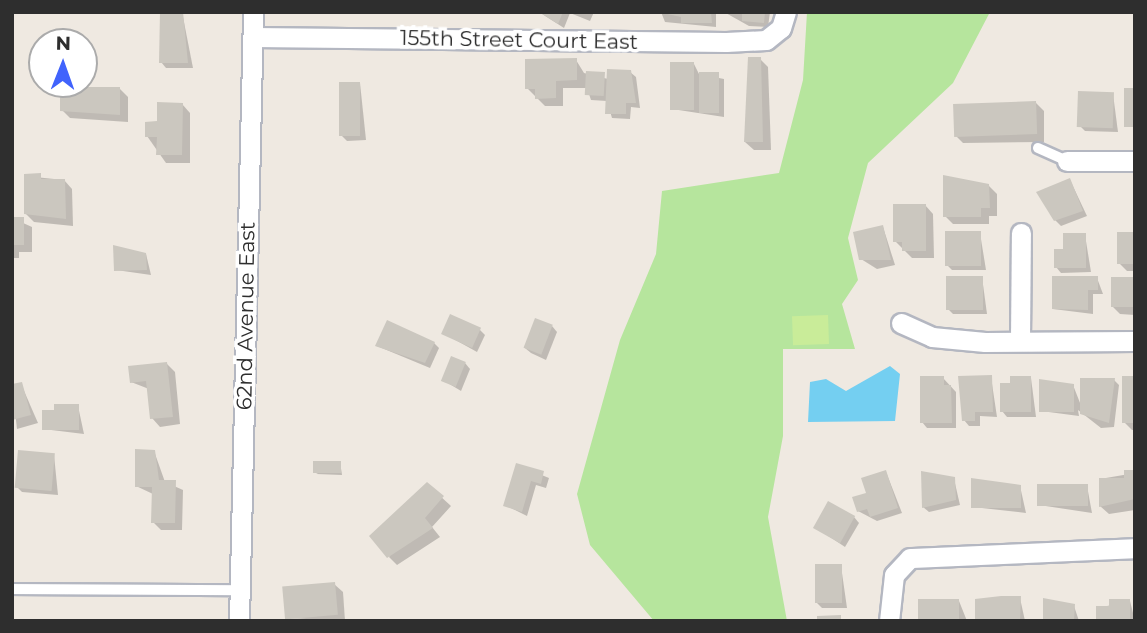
<!DOCTYPE html>
<html>
<head>
<meta charset="utf-8">
<style>
	body { margin:0 }
	#map { position:relative; width:1147px; height:633px; overflow:hidden; background:#efe9e1; font-family:Montserrat,sans-serif }
	div>[style] { position:absolute }
	.green>* { inset:0; background:#b6e59d }
	.pitch>* { inset:0; background:#c9ec99; transform-origin:0 0 }
	.water>* { inset:0; background:#74cff1 }
	.shadow>* { inset:0; background:#0003 }
	.building>* { inset:0; background:#cbc7bf; transform-origin:0 0 }
	.roads { filter:drop-shadow(2px 0 #b4b7c1) drop-shadow(-2px 0 #b4b7c1) drop-shadow(0 2px #b4b7c1) drop-shadow(0 -2px #b4b7c1) }
	.lane>* { height:10px; margin:-5px; padding:0 5px; transform-origin:5px; border-radius:5px; background:#fff }
	.street>* { height:19px; margin:-9.5px; padding:0 9.5px; transform-origin:9.5px; border-radius:9.5px; background:#fff }
	span { translate:-50% -50%; white-space:nowrap; text-align:center; line-height:1.15; -webkit-text-stroke:7px #fff; paint-order:stroke }
	.street-label { font-size:21px; color:#2e2e2e }
	.frame { position:absolute; inset:0; border:14px solid #2e2e2e; pointer-events:none }
	.north { position:absolute; left:28px; top:28px; width:70px; height:70px; box-sizing:border-box; background:#fff; border:2px solid #ababab; border-radius:50%; rotate:1deg; font-size:19px; font-weight:700; line-height:28px; text-align:center; color:#2e2e2e }
	.north::after { content:''; display:block; margin:auto; width:24px; height:32px; background:#4163fc; clip-path:polygon(50% 0,100% 100%,50% 72%,0 100%) }
</style>
</head>
<body>
<div id="map">
	<div class="green">
		<div style="clip-path:polygon(807px 12px,990px 12px,953px 83px,868px 163px,848px 238px,858px 280px,842px 304px,855px 349px,783px 349px,783px 436px,768px 517px,787px 621px,654px 621px,590px 545px,577px 494px,620px 340px,656px 254px,662px 191px,779px 173px,803px 80px)"></div>
	</div>
	<div class="pitch">
		<div style="left:828px;top:315px;width:29px;height:36px;rotate:88deg"></div>
	</div>
	<div class="water">
		<div style="clip-path:polygon(890px 366px,900px 374px,895px 421px,808px 422px,810px 382px,826px 379px,846px 391px)"></div>
	</div>
	<div class="shadow">
		<div style="clip-path:polygon(182px 12px,193px 68px,166px 68px,161px 62px)"></div>
		<div style="clip-path:polygon(539px 12px,594px 12px,590px 21px,570px 13px,564px 28px)"></div>
		<div style="clip-path:polygon(661px 12px,716px 12px,716px 27px,665px 22px)"></div>
		<div style="clip-path:polygon(724px 12px,770px 12px,768px 27px,749px 26px)"></div>
		<div style="clip-path:polygon(760px 59px,768px 67px,771px 150px,754px 150px,745px 142px)"></div>
		<div style="clip-path:polygon(576px 60px,584px 73px,608px 79px,630px 72px,636px 77px,640px 108px,631px 107px,630px 119px,612px 118px,607px 101px,591px 100px,587px 88px,563px 88px,563px 106px,545px 106px,527px 88px)"></div>
		<div style="clip-path:polygon(694px 64px,699px 74px,724px 79px,724px 117px,672px 109px)"></div>
		<div style="clip-path:polygon(360px 83px,366px 140px,347px 141px,341px 135px)"></div>
		<div style="clip-path:polygon(120px 89px,128px 97px,128px 122px,70px 118px,62px 110px)"></div>
		<div style="clip-path:polygon(1113px 94px,1118px 132px,1085px 131px,1080px 126px)"></div>
		<div style="clip-path:polygon(1036px 103px,1044px 111px,1044px 142px,963px 143px,955px 135px)"></div>
		<div style="clip-path:polygon(182px 104px,190px 113px,190px 163px,166px 163px,147px 136px)"></div>
		<div style="clip-path:polygon(25px 176px,64px 180px,72px 189px,73px 226px,34px 222px,26px 214px)"></div>
		<div style="clip-path:polygon(945px 176px,989px 186px,997px 194px,997px 216px,989px 216px,989px 224px,953px 224px,945px 216px)"></div>
		<div style="clip-path:polygon(1070px 180px,1087px 216px,1061px 226px,1055px 220px)"></div>
		<div style="clip-path:polygon(925px 205px,933px 214px,934px 258px,912px 258px,895px 241px)"></div>
		<div style="clip-path:polygon(12px 218px,32px 227px,32px 252px,19px 252px,19px 258px,12px 258px)"></div>
		<div style="clip-path:polygon(883px 227px,895px 265px,877px 269px,861px 259px)"></div>
		<div style="clip-path:polygon(980px 233px,986px 270px,952px 270px,947px 265px)"></div>
		<div style="clip-path:polygon(1135px 233px,1135px 271px,1127px 271px,1119px 263px)"></div>
		<div style="clip-path:polygon(1085px 235px,1091px 272px,1061px 273px,1056px 267px)"></div>
		<div style="clip-path:polygon(146px 254px,151px 275px,116px 270px)"></div>
		<div style="clip-path:polygon(982px 277px,987px 314px,953px 314px,948px 309px)"></div>
		<div style="clip-path:polygon(1097px 278px,1103px 294px,1093px 294px,1093px 314px,1053px 309px)"></div>
		<div style="clip-path:polygon(1135px 279px,1135px 315px,1120px 314px,1112px 306px)"></div>
		<div style="clip-path:polygon(552px 326px,557px 332px,546px 360px,531px 353px,525px 348px)"></div>
		<div style="clip-path:polygon(480px 330px,485px 335px,477px 352px,443px 333px)"></div>
		<div style="clip-path:polygon(434px 343px,439px 348px,430px 368px,377px 346px)"></div>
		<div style="clip-path:polygon(465px 363px,470px 369px,461px 391px,443px 380px)"></div>
		<div style="clip-path:polygon(167px 364px,175px 372px,180px 424px,160px 427px,152px 418px,149px 389px,131px 382px)"></div>
		<div style="clip-path:polygon(991px 377px,997px 417px,980px 416px,980px 426px,969px 426px,964px 420px)"></div>
		<div style="clip-path:polygon(943px 378px,956px 392px,956px 428px,927px 428px,922px 422px)"></div>
		<div style="clip-path:polygon(1031px 378px,1036px 417px,1007px 417px,1002px 411px)"></div>
		<div style="clip-path:polygon(1135px 378px,1135px 430px,1132px 430px,1124px 422px)"></div>
		<div style="clip-path:polygon(1114px 380px,1119px 385px,1114px 427px,1101px 428px,1078px 410px,1079px 416px,1041px 411px,1073px 385px,1082px 408px)"></div>
		<div style="clip-path:polygon(21px 384px,38px 423px,17px 429px,12px 386px)"></div>
		<div style="clip-path:polygon(78px 406px,84px 434px,43px 429px,44px 412px)"></div>
		<div style="clip-path:polygon(154px 451px,165px 482px,183px 490px,182px 530px,161px 530px,153px 522px,153px 494px,136px 486px)"></div>
		<div style="clip-path:polygon(54px 455px,58px 495px,22px 492px,17px 487px)"></div>
		<div style="clip-path:polygon(340px 462px,342px 475px,316px 474px)"></div>
		<div style="clip-path:polygon(517px 465px,549px 478px,546px 488px,536px 485px,527px 516px,505px 505px)"></div>
		<div style="clip-path:polygon(886px 472px,902px 513px,877px 521px,858px 511px)"></div>
		<div style="clip-path:polygon(1135px 473px,1135px 510px,1109px 514px,1100px 506px,1100px 479px)"></div>
		<div style="clip-path:polygon(954px 479px,960px 505px,929px 512px,923px 507px)"></div>
		<div style="clip-path:polygon(427px 484px,451px 506px,432px 527px,440px 537px,397px 565px,389px 557px)"></div>
		<div style="clip-path:polygon(1020px 486px,1026px 513px,973px 507px)"></div>
		<div style="clip-path:polygon(1087px 486px,1092px 513px,1039px 505px)"></div>
		<div style="clip-path:polygon(854px 517px,859px 523px,845px 547px,815px 527px)"></div>
		<div style="clip-path:polygon(841px 566px,847px 608px,822px 608px,817px 603px)"></div>
		<div style="clip-path:polygon(334px 584px,343px 592px,345px 621px,287px 618px)"></div>
		<div style="clip-path:polygon(1020px 598px,1025px 621px,976px 621px)"></div>
		<div style="clip-path:polygon(959px 601px,967px 621px,920px 621px)"></div>
		<div style="clip-path:polygon(1130px 601px,1135px 621px,1098px 621px,1098px 608px)"></div>
		<div style="clip-path:polygon(1074px 606px,1079px 621px,1047px 621px)"></div>
	</div>
	<div class="building">
		<div style="clip-path:polygon(160px 12px,183px 12px,188px 63px,159px 63px)"></div>
		<div style="clip-path:polygon(539px 12px,563px 12px,558px 24px)"></div>
		<div style="clip-path:polygon(658px 12px,711px 12px,712px 23px,681px 23px,681px 17px)"></div>
		<div style="clip-path:polygon(742px 12px,765px 12px,764px 23px,742px 21px)"></div>
		<div style="clip-path:polygon(748px 57px,761px 57px,763px 142px,744px 142px)"></div>
		<div style="clip-path:polygon(577px 58px,577px 80px,556px 81px,556px 98px,535px 99px,535px 89px,525px 89px,525px 59px)"></div>
		<div style="left:670px;top:62px;width:24px;height:48px"></div>
		<div style="clip-path:polygon(607px 69px,631px 70px,636px 103px,626px 103px,626px 114px,605px 114px)"></div>
		<div style="left:586px;top:71px;width:19px;height:24px;rotate:3deg"></div>
		<div style="left:699px;top:72px;width:20px;height:41px"></div>
		<div style="left:339px;top:82px;width:21px;height:54px"></div>
		<div style="clip-path:polygon(60px 87px,120px 87px,120px 115px,60px 111px)"></div>
		<div style="left:1124px;top:88px;width:11px;height:39px"></div>
		<div style="left:1078px;top:91px;width:36px;height:36px;rotate:2deg"></div>
		<div style="left:1036px;top:101px;width:33px;height:83px;rotate:88deg"></div>
		<div style="clip-path:polygon(157px 102px,183px 103px,182px 155px,156px 155px,157px 137px,145px 137px,145px 122px,157px 121px)"></div>
		<div style="clip-path:polygon(41px 173px,41px 179px,65px 179px,66px 219px,24px 214px,24px 174px)"></div>
		<div style="clip-path:polygon(943px 175px,989px 184px,990px 208px,981px 208px,981px 217px,943px 217px)"></div>
		<div style="clip-path:polygon(1070px 178px,1083px 211px,1054px 221px,1036px 192px)"></div>
		<div style="clip-path:polygon(893px 204px,926px 204px,926px 251px,902px 251px,902px 242px,893px 242px)"></div>
		<div style="left:12px;top:217px;width:12px;height:28px"></div>
		<div style="clip-path:polygon(883px 225px,891px 260px,859px 260px,853px 232px)"></div>
		<div style="left:945px;top:231px;width:36px;height:35px"></div>
		<div style="left:1117px;top:232px;width:18px;height:32px"></div>
		<div style="clip-path:polygon(1063px 233px,1086px 233px,1086px 268px,1054px 268px,1054px 249px,1063px 249px)"></div>
		<div style="clip-path:polygon(113px 245px,146px 253px,147px 270px,114px 271px)"></div>
		<div style="left:946px;top:276px;width:37px;height:34px"></div>
		<div style="clip-path:polygon(1052px 276px,1098px 276px,1098px 290px,1088px 290px,1088px 310px,1052px 309px)"></div>
		<div style="left:1111px;top:277px;width:24px;height:30px"></div>
		<div style="left:450px;top:314px;width:34px;height:22px;rotate:24deg"></div>
		<div style="left:535px;top:318px;width:19px;height:32px;rotate:21deg"></div>
		<div style="clip-path:polygon(387px 320px,435px 342px,425px 363px,375px 346px)"></div>
		<div style="left:451px;top:356px;width:16px;height:27px;rotate:22deg"></div>
		<div style="clip-path:polygon(167px 362px,173px 417px,150px 419px,146px 381px,130px 383px,128px 366px)"></div>
		<div style="clip-path:polygon(992px 375px,993px 412px,975px 412px,975px 421px,962px 421px,958px 376px)"></div>
		<div style="clip-path:polygon(920px 376px,944px 376px,944px 385px,951px 385px,952px 423px,920px 423px)"></div>
		<div style="clip-path:polygon(1010px 376px,1031px 376px,1031px 412px,1000px 412px,1000px 383px,1010px 383px)"></div>
		<div style="left:1122px;top:376px;width:13px;height:47px"></div>
		<div style="clip-path:polygon(1080px 378px,1115px 378px,1109px 423px,1080px 414px)"></div>
		<div style="clip-path:polygon(1039px 379px,1074px 384px,1074px 412px,1039px 412px)"></div>
		<div style="clip-path:polygon(22px 382px,31px 415px,12px 420px,12px 384px)"></div>
		<div style="clip-path:polygon(54px 404px,79px 404px,79px 430px,42px 430px,42px 410px,54px 410px)"></div>
		<div style="clip-path:polygon(135px 449px,155px 450px,159px 480px,176px 480px,175px 523px,151px 523px,152px 487px,135px 487px)"></div>
		<div style="left:18px;top:450px;width:37px;height:38px;rotate:5deg"></div>
		<div style="left:341px;top:461px;width:12px;height:28px;rotate:90deg"></div>
		<div style="clip-path:polygon(516px 463px,544px 471px,541px 484px,531px 481px,522px 512px,503px 506px)"></div>
		<div style="clip-path:polygon(886px 470px,898px 508px,870px 517px,867px 509px,857px 512px,852px 497px,866px 493px,861px 478px)"></div>
		<div style="clip-path:polygon(1124px 470px,1135px 470px,1135px 499px,1099px 507px,1099px 478px,1124px 478px)"></div>
		<div style="clip-path:polygon(921px 471px,955px 477px,956px 500px,922px 508px)"></div>
		<div style="clip-path:polygon(971px 478px,1021px 485px,1021px 508px,971px 508px)"></div>
		<div style="clip-path:polygon(427px 482px,444px 496px,425px 518px,433px 528px,387px 558px,369px 536px)"></div>
		<div style="left:1037px;top:484px;width:51px;height:22px"></div>
		<div style="left:828px;top:501px;width:31px;height:31px;rotate:29deg"></div>
		<div style="left:842px;top:564px;width:39px;height:27px;rotate:90deg"></div>
		<div style="left:335px;top:582px;width:33px;height:53px;rotate:85deg"></div>
		<div style="clip-path:polygon(1001px 596px,1021px 596px,1020px 621px,975px 621px,975px 599px)"></div>
		<div style="clip-path:polygon(1043px 598px,1075px 604px,1074px 621px,1043px 621px)"></div>
		<div style="left:918px;top:599px;width:41px;height:22px"></div>
		<div style="clip-path:polygon(1109px 599px,1130px 599px,1130px 621px,1096px 621px,1096px 606px,1109px 606px)"></div>
		<div style="clip-path:polygon(841px 615px,841px 621px,817px 621px,817px 616px)"></div>
	</div>
	<div class="roads">
		<div class="lane">
			<div style="left:1038px;top:148px;width:32px;rotate:24deg"></div>
			<div style="left:12px;top:589px;width:227px;rotate:0.3deg"></div>
		</div>
		<div class="street">
			<div style="left:253px;top:37px;width:473px;rotate:0.6deg"></div>
			<div style="left:726px;top:42px;width:40px;rotate:-2.9deg"></div>
			<div style="left:766px;top:40px;width:19px;rotate:-39deg"></div>
			<div style="left:781px;top:28px;width:17px;rotate:-73deg"></div>
			<div style="left:1067px;top:161px;width:68px"></div>
			<div style="left:901px;top:323px;width:34px;rotate:24deg"></div>
			<div style="left:932px;top:337px;width:53px;rotate:5.4deg"></div>
			<div style="left:985px;top:342px;width:150px;rotate:-0.4deg"></div>
			<div style="left:1020px;top:340px;width:107px;rotate:-89.5deg"></div>
			<div style="left:239px;top:621px;width:609px;rotate:-88.68deg"></div>
			<div style="left:889px;top:621px;width:46px;rotate:-83.8deg"></div>
			<div style="left:894px;top:575px;width:23px;rotate:-47deg"></div>
			<div style="left:910px;top:558px;width:225px;rotate:-2.5deg"></div>
		</div>
	</div>
	<div class="street-label">
		<span style="left:519px;top:40px;rotate:1deg">155th Street Court East</span>
		<span style="left:246px;top:316px;rotate:-89deg">62nd Avenue East</span>
	</div>
	<div class="frame"></div>
	<div class="north">N</div>
</div>
</body>
</html>
